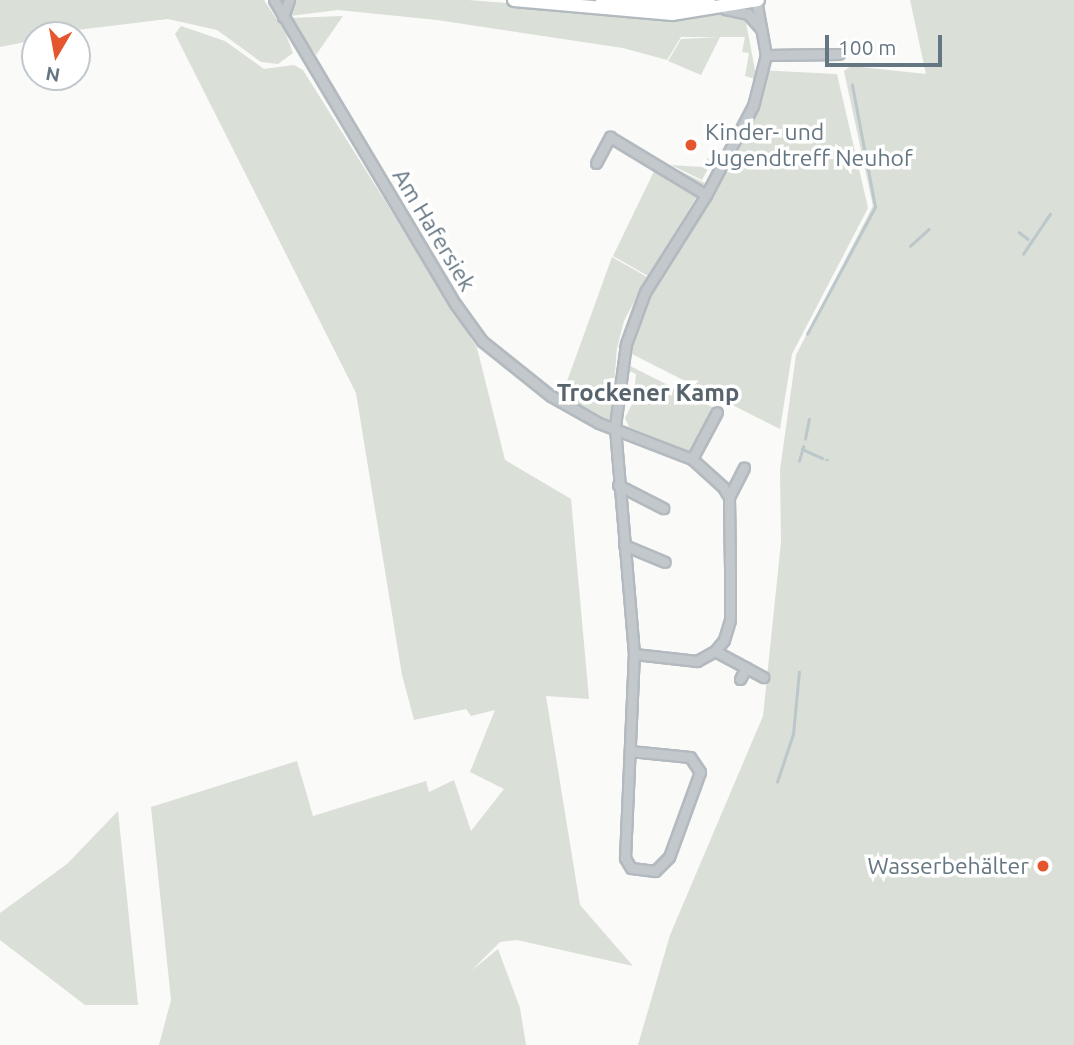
<!DOCTYPE html>
<html>
<head>
<meta charset="utf-8">
<style>
	body { margin:0 }
	#map { position:relative; width:1074px; height:1045px; overflow:hidden; background:#fafaf8; font-family:Ubuntu,sans-serif }
	div>[style] { position:absolute }
	.green>* { inset:0; background:#dadfd7 }
	.stream>* { height:2.5px; margin:-1.25px; padding:0 1.25px; transform-origin:1.25px; border-radius:1.25px; background:#bbc7cb }
	.roads { filter:drop-shadow(2px 0 #b3babf) drop-shadow(-2px 0 #b3babf) drop-shadow(0 2px #b3babf) drop-shadow(0 -2px #b3babf) }
	.minor>* { height:9px; margin:-4.5px; padding:0 4.5px; transform-origin:4.5px; border-radius:4.5px; background:#c3c8cc }
	.secondary>* { height:12px; margin:-6px; padding:0 6px; transform-origin:6px; border-radius:6px; background:#fff }
	.dots>* { width:19px; height:19px; translate:-50% -50%; box-sizing:border-box; border:4px solid #fff; border-radius:50% }
	span { translate:-50% -50%; white-space:nowrap; text-align:center; line-height:1.15; -webkit-text-stroke:7px #fff; paint-order:stroke }
	.poi-label { font-size:23px; color:#657683 }
	.left { translate:0 -50%; text-align:left }
	.right { translate:-100% -50%; text-align:right }
	.street-label { font-size:23px; color:#657683 }
	.neighbourhood-label { font-size:24px; color:#57646e; font-weight:700 }
	.north { position:absolute; left:21px; top:21px; width:70px; height:70px; box-sizing:border-box; background:#fff; border:2px solid #c1c8cd; border-radius:50%; rotate:190deg; font-size:19px; font-weight:700; line-height:28px; text-align:center; color:#657683 }
	.north::after { content:''; display:block; margin:auto; width:24px; height:32px; background:#e4572e; clip-path:polygon(50% 0,100% 100%,50% 72%,0 100%) }
	.scale { position:absolute; left:825px; top:35px; width:117px; height:32px; box-sizing:border-box; border:4px solid #657683; border-top:0; padding-left:9px; font-size:21px; line-height:24px; white-space:nowrap; color:#657683; -webkit-text-stroke:5px #fff; paint-order:stroke }
</style>
</head>
<body>
<div id="map">
	<div class="green">
		<div style="clip-path:polygon(0 0,264px 0,285px 32px,293px 53px,278px 64px,261px 62px,217px 30px,168px 19px,35px 35px,35px 40px,0 47px)"></div>
		<div style="clip-path:polygon(295px 0,468px 0,690px 17px,744px 12px,755px 70px,837px 74px,868px 208px,792px 354px,780px 429px,618px 347px,635px 299px,706px 185px,748px 102px,755px 79px,745px 76px,749px 53px,742px 52px,745px 37px,681px 37px,667px 60px,623px 48px,437px 20px,338px 10px,290px 16px)"></div>
		<div style="clip-path:polygon(910px 0,1074px 0,1074px 1045px,638px 1045px,670px 935px,763px 716px,781px 542px,780px 470px,796px 355px,873px 206px,844px 71px,851px 66px,926px 74px)"></div>
		<div style="clip-path:polygon(343px 16px,316px 55px,290px 18px)"></div>
		<div style="clip-path:polygon(181px 26px,225px 41px,264px 69px,294px 65px,303px 70px,477px 348px,505px 460px,571px 499px,589px 699px,546px 696px,580px 905px,633px 966px,517px 940px,500px 942px,471px 971px,498px 949px,520px 1008px,526px 1045px,159px 1045px,171px 1000px,151px 807px,297px 761px,313px 816px,426px 781px,429px 792px,454px 780px,471px 831px,504px 789px,470px 772px,495px 710px,471px 716px,466px 709px,414px 720px,402px 675px,356px 393px,175px 34px)"></div>
		<div style="clip-path:polygon(720px 37px,701px 75px,668px 61px,681px 39px)"></div>
		<div style="clip-path:polygon(707px 158px,712px 161px,702px 180px,671px 165px,702px 167px)"></div>
		<div style="clip-path:polygon(659px 161px,705px 183px,648px 276px,613px 256px)"></div>
		<div style="clip-path:polygon(612px 257px,647px 277px,624px 321px,617px 348px,611px 421px,562px 395px)"></div>
		<div style="clip-path:polygon(628px 365px,714px 408px,691px 452px,629px 427px,625px 418px,633px 402px,636px 374px,627px 370px)"></div>
		<div style="clip-path:polygon(118px 811px,138px 1005px,85px 1005px,0 940px,0 913px,67px 864px)"></div>
	</div>
	<div class="stream">
		<div style="left:1019px;top:232px;width:11px;rotate:38deg"></div>
		<div style="left:910px;top:246px;width:25px;rotate:-42deg"></div>
		<div style="left:1023px;top:254px;width:48px;rotate:-56deg"></div>
		<div style="left:807px;top:334px;width:144px;rotate:-61.8deg"></div>
		<div style="left:875px;top:207px;width:124px;rotate:-100.7deg"></div>
		<div style="left:805px;top:439px;width:20px;rotate:-79deg"></div>
		<div style="left:802px;top:449px;width:22px;rotate:24deg"></div>
		<div style="left:826px;top:460px;width:2px"></div>
		<div style="left:799px;top:461px;width:15px;rotate:-74deg"></div>
		<div style="left:777px;top:782px;width:51px;rotate:-71.6deg"></div>
		<div style="left:793px;top:734px;width:62px;rotate:-84.5deg"></div>
	</div>
	<div class="roads">
		<div class="minor">
			<div style="left:274px;top:0;width:355px;rotate:59.2deg"></div>
			<div style="left:456px;top:305px;width:44px;rotate:54.2deg"></div>
			<div style="left:482px;top:341px;width:88px;rotate:38.6deg"></div>
			<div style="left:551px;top:396px;width:55px;rotate:29.4deg"></div>
			<div style="left:599px;top:423px;width:100px;rotate:21.2deg"></div>
			<div style="left:692px;top:459px;width:42px;rotate:42.1deg"></div>
			<div style="left:723px;top:487px;width:12px;rotate:59deg"></div>
			<div style="left:729px;top:497px;width:73px;rotate:89.2deg"></div>
			<div style="left:730px;top:570px;width:50px;rotate:90deg"></div>
			<div style="left:730px;top:620px;width:21px;rotate:107deg"></div>
			<div style="left:724px;top:640px;width:14px;rotate:129deg"></div>
			<div style="left:715px;top:651px;width:21px;rotate:151deg"></div>
			<div style="left:697px;top:661px;width:63px;rotate:-173.7deg"></div>
			<div style="left:725px;top:9px;width:24px;rotate:12deg"></div>
			<div style="left:748px;top:14px;width:18px;rotate:49deg"></div>
			<div style="left:283px;top:17px;width:18px;rotate:-71deg"></div>
			<div style="left:766px;top:55px;width:73px;rotate:-0.8deg"></div>
			<div style="left:596px;top:163px;width:30px;rotate:-62deg"></div>
			<div style="left:610px;top:137px;width:112px;rotate:31.1deg"></div>
			<div style="left:692px;top:459px;width:53px;rotate:-62deg"></div>
			<div style="left:618px;top:485px;width:51px;rotate:27.1deg"></div>
			<div style="left:729px;top:497px;width:33px;rotate:-63deg"></div>
			<div style="left:624px;top:545px;width:44px;rotate:22.5deg"></div>
			<div style="left:715px;top:651px;width:55px;rotate:28.4deg"></div>
			<div style="left:740px;top:679px;width:13px;rotate:-61deg"></div>
			<div style="left:630px;top:751px;width:60px;rotate:5.7deg"></div>
			<div style="left:690px;top:757px;width:18px;rotate:56deg"></div>
			<div style="left:700px;top:772px;width:90px;rotate:110deg"></div>
			<div style="left:669px;top:857px;width:20px;rotate:135deg"></div>
			<div style="left:655px;top:871px;width:24px;rotate:-173deg"></div>
			<div style="left:631px;top:868px;width:12px;rotate:-121deg"></div>
			<div style="left:625px;top:858px;width:204px;rotate:-87.5deg"></div>
			<div style="left:634px;top:654px;width:229px;rotate:-94.8deg"></div>
			<div style="left:615px;top:426px;width:83px;rotate:-82.4deg"></div>
			<div style="left:626px;top:344px;width:55px;rotate:-69.9deg"></div>
			<div style="left:645px;top:292px;width:115px;rotate:-57.8deg"></div>
			<div style="left:706px;top:195px;width:101px;rotate:-62.2deg"></div>
			<div style="left:753px;top:106px;width:53px;rotate:-75.7deg"></div>
			<div style="left:766px;top:55px;width:56px;rotate:-100.3deg"></div>
		</div>
		<div class="secondary">
			<div style="left:514px;top:0;width:159px;rotate:5.1deg"></div>
			<div style="left:672px;top:14px;width:87px;rotate:-9.2deg"></div>
			<div style="left:602px;top:0;width:70px;rotate:3.3deg"></div>
			<div style="left:672px;top:4px;width:37px;rotate:-6deg"></div>
		</div>
	</div>
	<div class="dots">
		<div style="left:691px;top:145px;background:#e4572e"></div>
		<div style="left:1043px;top:866px;background:#e4572e"></div>
	</div>
	<div class="poi-label">
		<span class="left" style="left:705px;top:145px">Kinder- und<br>Jugendtreff Neuhof</span>
		<span class="right" style="left:1029px;top:866px">Wasserbehälter</span>
	</div>
	<div class="street-label">
		<span style="left:434px;top:230px;rotate:59deg">Am Hafersiek</span>
	</div>
	<div class="neighbourhood-label">
		<span style="left:648px;top:393px">Trockener Kamp</span>
	</div>
	<div class="north">N</div>
	<div class="scale">100 m</div>
</div>
</body>
</html>
